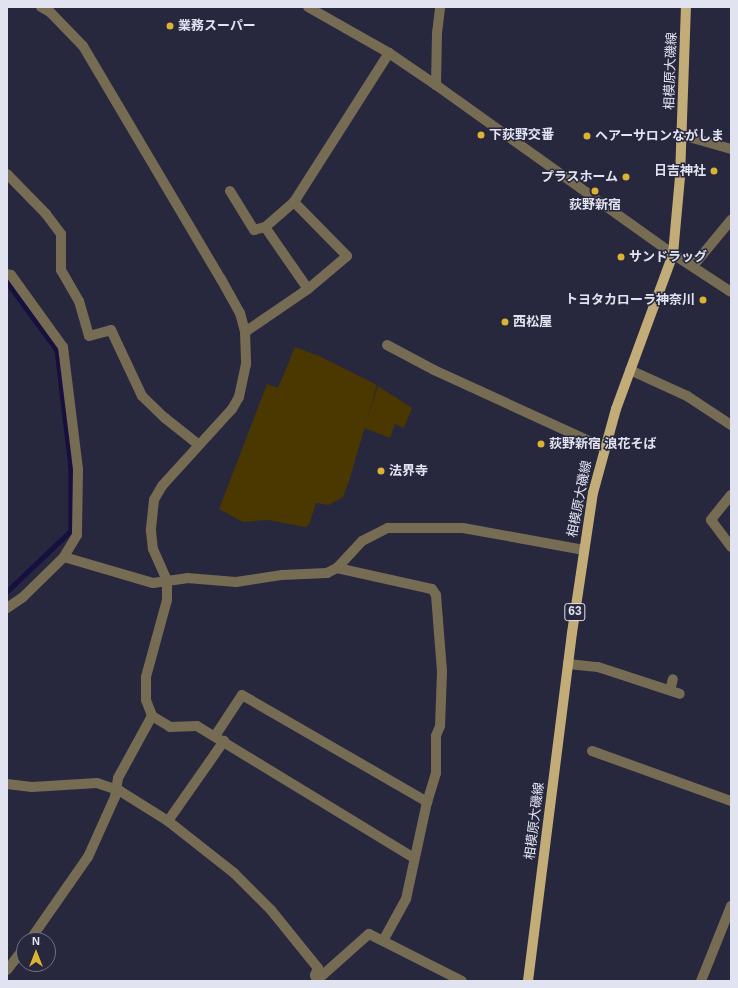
<!DOCTYPE html>
<html>
<head>
<meta charset="utf-8">
<style>
	body { margin:0 }
	#map { position:relative; width:738px; height:988px; overflow:hidden; background:#27273d; font-family:Helvetica,"Noto Sans JP",sans-serif }
	div>[style] { position:absolute }
	.green>* { inset:0; background:#4a3800 }
	.stream>* { height:4.5px; margin:-2.25px; padding:0 2.25px; transform-origin:2.25px; border-radius:2.25px; background:#160f3f }
	.minor>* { height:10px; margin:-5px; padding:0 5px; transform-origin:5px; border-radius:5px; background:#766c53 }
	.major>* { height:10px; margin:-5px; padding:0 5px; transform-origin:5px; border-radius:5px; background:#c2ad79 }
	.dots>* { width:11px; height:11px; translate:-50% -50%; box-sizing:border-box; border:2px solid #27273d; border-radius:50% }
	span { translate:-50% -50%; white-space:nowrap; text-align:center; line-height:1.15; -webkit-text-stroke:3px #27273d; paint-order:stroke }
	.shield-label span { padding:1px 3px; background:#27273d; border:1px solid; border-radius:3px; -webkit-text-stroke-width:0 }
	.shield-label { font-size:12px; color:#e2e3f1; font-weight:700 }
	.poi-label { font-size:13px; color:#e2e3f1; font-weight:700 }
	.left { translate:0 -50%; text-align:left }
	.right { translate:-100% -50%; text-align:right }
	.street-label { font-size:13px; color:#e2e3f1 }
	.frame { position:absolute; inset:0; border:8px solid #e2e3f1; pointer-events:none }
	.north { position:absolute; left:16px; top:932px; width:40px; height:40px; box-sizing:border-box; background:#27273d; border:1px solid #727285; border-radius:50%; rotate:0deg; font-size:11px; font-weight:700; line-height:16px; text-align:center; color:#e2e3f1 }
	.north::after { content:''; display:block; margin:auto; width:14px; height:18px; background:#dcb233; clip-path:polygon(50% 0,100% 100%,50% 72%,0 100%) }
</style>
</head>
<body>
<div id="map">
	<div class="green">
		<div style="clip-path:polygon(295px 347px,319px 356px,377px 385px,350px 478px,343px 497px,329px 505px,316px 503px,309px 525px,305px 527px,268px 520px,243px 522px,219px 509px,267px 384px,278px 388px)"></div>
		<div style="clip-path:polygon(378px 386px,412px 408px,404px 428px,395px 424px,390px 438px,364px 428px)"></div>
	</div>
	<div class="stream">
		<div style="left:7px;top:282px;width:84px;rotate:53.7deg"></div>
		<div style="left:57px;top:350px;width:118px;rotate:83.2deg"></div>
		<div style="left:71px;top:467px;width:64px;rotate:90deg"></div>
		<div style="left:71px;top:531px;width:88px;rotate:136.4deg"></div>
	</div>
	<div class="minor">
		<div style="left:41px;top:7px;width:10px;rotate:29deg"></div>
		<div style="left:50px;top:12px;width:47px;rotate:45.9deg"></div>
		<div style="left:83px;top:46px;width:271px;rotate:59.4deg"></div>
		<div style="left:221px;top:279px;width:39px;rotate:61deg"></div>
		<div style="left:240px;top:313px;width:20px;rotate:75deg"></div>
		<div style="left:245px;top:332px;width:32px;rotate:88deg"></div>
		<div style="left:246px;top:364px;width:34px;rotate:102deg"></div>
		<div style="left:239px;top:397px;width:14px;rotate:120deg"></div>
		<div style="left:232px;top:409px;width:104px;rotate:132.3deg"></div>
		<div style="left:162px;top:486px;width:16px;rotate:120deg"></div>
		<div style="left:154px;top:500px;width:31px;rotate:96deg"></div>
		<div style="left:151px;top:531px;width:18px;rotate:84deg"></div>
		<div style="left:153px;top:549px;width:35px;rotate:66deg"></div>
		<div style="left:167px;top:581px;width:19px;rotate:90deg"></div>
		<div style="left:167px;top:600px;width:80px;rotate:105.3deg"></div>
		<div style="left:146px;top:677px;width:23px;rotate:90deg"></div>
		<div style="left:146px;top:700px;width:17px;rotate:69deg"></div>
		<div style="left:152px;top:716px;width:21px;rotate:31deg"></div>
		<div style="left:170px;top:727px;width:27px;rotate:-2deg"></div>
		<div style="left:197px;top:726px;width:254px;rotate:31.3deg"></div>
		<div style="left:308px;top:7px;width:93px;rotate:29.6deg"></div>
		<div style="left:389px;top:53px;width:57px;rotate:34.2deg"></div>
		<div style="left:436px;top:85px;width:291px;rotate:35.5deg"></div>
		<div style="left:673px;top:254px;width:69px;rotate:33.2deg"></div>
		<div style="left:436px;top:85px;width:52px;rotate:-88.9deg"></div>
		<div style="left:437px;top:33px;width:26px;rotate:-83deg"></div>
		<div style="left:682px;top:135px;width:51px;rotate:15.9deg"></div>
		<div style="left:7px;top:174px;width:56px;rotate:45.7deg"></div>
		<div style="left:46px;top:214px;width:25px;rotate:53deg"></div>
		<div style="left:61px;top:234px;width:36px;rotate:90deg"></div>
		<div style="left:61px;top:270px;width:36px;rotate:60deg"></div>
		<div style="left:79px;top:301px;width:36px;rotate:74deg"></div>
		<div style="left:89px;top:336px;width:23px;rotate:-15deg"></div>
		<div style="left:111px;top:330px;width:73px;rotate:64.8deg"></div>
		<div style="left:142px;top:396px;width:32px;rotate:44deg"></div>
		<div style="left:165px;top:418px;width:43px;rotate:38.5deg"></div>
		<div style="left:230px;top:191px;width:46px;rotate:58.4deg"></div>
		<div style="left:254px;top:230px;width:11px;rotate:-15deg"></div>
		<div style="left:294px;top:202px;width:38px;rotate:139deg"></div>
		<div style="left:265px;top:227px;width:75px;rotate:55.3deg"></div>
		<div style="left:693px;top:266px;width:60px;rotate:-50.4deg"></div>
		<div style="left:7px;top:274px;width:4px;rotate:14deg"></div>
		<div style="left:11px;top:275px;width:89px;rotate:54.2deg"></div>
		<div style="left:63px;top:347px;width:123px;rotate:83deg"></div>
		<div style="left:78px;top:469px;width:66px;rotate:90.9deg"></div>
		<div style="left:77px;top:535px;width:26px;rotate:121deg"></div>
		<div style="left:245px;top:332px;width:76px;rotate:-34.3deg"></div>
		<div style="left:308px;top:289px;width:51px;rotate:-40.2deg"></div>
		<div style="left:347px;top:256px;width:76px;rotate:-134.5deg"></div>
		<div style="left:294px;top:202px;width:177px;rotate:-57.5deg"></div>
		<div style="left:387px;top:345px;width:53px;rotate:28deg"></div>
		<div style="left:434px;top:370px;width:187px;rotate:24.6deg"></div>
		<div style="left:630px;top:370px;width:63px;rotate:24.5deg"></div>
		<div style="left:687px;top:396px;width:53px;rotate:33.4deg"></div>
		<div style="left:731px;top:495px;width:32px;rotate:129deg"></div>
		<div style="left:711px;top:520px;width:34px;rotate:53deg"></div>
		<div style="left:337px;top:568px;width:97px;rotate:12.5deg"></div>
		<div style="left:432px;top:589px;width:7px;rotate:56deg"></div>
		<div style="left:436px;top:595px;width:77px;rotate:85.5deg"></div>
		<div style="left:442px;top:672px;width:54px;rotate:92.1deg"></div>
		<div style="left:440px;top:726px;width:11px;rotate:112deg"></div>
		<div style="left:436px;top:736px;width:37px;rotate:90deg"></div>
		<div style="left:436px;top:773px;width:30px;rotate:107deg"></div>
		<div style="left:7px;top:608px;width:18px;rotate:-34deg"></div>
		<div style="left:22px;top:598px;width:59px;rotate:-44.3deg"></div>
		<div style="left:64px;top:557px;width:93px;rotate:16.3deg"></div>
		<div style="left:153px;top:583px;width:34px;rotate:-8deg"></div>
		<div style="left:187px;top:578px;width:49px;rotate:4.7deg"></div>
		<div style="left:236px;top:582px;width:47px;rotate:-8.7deg"></div>
		<div style="left:282px;top:575px;width:45px;rotate:-2.5deg"></div>
		<div style="left:327px;top:573px;width:11px;rotate:-27deg"></div>
		<div style="left:337px;top:568px;width:37px;rotate:-47deg"></div>
		<div style="left:362px;top:541px;width:29px;rotate:-27deg"></div>
		<div style="left:388px;top:528px;width:75px"></div>
		<div style="left:463px;top:528px;width:123px;rotate:10.3deg"></div>
		<div style="left:568px;top:664px;width:30px;rotate:6deg"></div>
		<div style="left:598px;top:667px;width:86px;rotate:18.2deg"></div>
		<div style="left:670px;top:690px;width:11px;rotate:-75deg"></div>
		<div style="left:215px;top:736px;width:49px;rotate:-56.6deg"></div>
		<div style="left:242px;top:695px;width:214px;rotate:30deg"></div>
		<div style="left:427px;top:802px;width:99px;rotate:102.2deg"></div>
		<div style="left:406px;top:899px;width:46px;rotate:118.8deg"></div>
		<div style="left:592px;top:751px;width:148px;rotate:19.8deg"></div>
		<div style="left:7px;top:784px;width:25px;rotate:7deg"></div>
		<div style="left:32px;top:787px;width:65px;rotate:-3.5deg"></div>
		<div style="left:97px;top:783px;width:24px;rotate:19deg"></div>
		<div style="left:120px;top:791px;width:57px;rotate:32deg"></div>
		<div style="left:168px;top:821px;width:84px;rotate:38.2deg"></div>
		<div style="left:234px;top:873px;width:52px;rotate:45deg"></div>
		<div style="left:271px;top:910px;width:75px;rotate:51deg"></div>
		<div style="left:318px;top:968px;width:8px;rotate:113deg"></div>
		<div style="left:315px;top:975px;width:5px;rotate:68deg"></div>
		<div style="left:168px;top:821px;width:98px;rotate:-55deg"></div>
		<div style="left:30px;top:940px;width:101px;rotate:-55.1deg"></div>
		<div style="left:88px;top:857px;width:66px;rotate:-65.8deg"></div>
		<div style="left:115px;top:797px;width:19px;rotate:-81deg"></div>
		<div style="left:118px;top:778px;width:71px;rotate:-61.3deg"></div>
		<div style="left:7px;top:970px;width:28px;rotate:-52deg"></div>
		<div style="left:316px;top:981px;width:71px;rotate:-41.6deg"></div>
		<div style="left:369px;top:934px;width:104px;rotate:26.8deg"></div>
		<div style="left:701px;top:981px;width:81px;rotate:-68.2deg"></div>
	</div>
	<div class="major">
		<div style="left:528px;top:981px;width:351px;rotate:-82.8deg"></div>
		<div style="left:572px;top:633px;width:142px;rotate:-81.5deg"></div>
		<div style="left:593px;top:493px;width:87px;rotate:-74.7deg"></div>
		<div style="left:616px;top:409px;width:165px;rotate:-69.8deg"></div>
		<div style="left:673px;top:254px;width:77px;rotate:-84.8deg"></div>
		<div style="left:680px;top:177px;width:170px;rotate:-88deg"></div>
	</div>
	<div class="dots">
		<div style="left:170px;top:26px;background:#dcb233"></div>
		<div style="left:481px;top:135px;background:#dcb233"></div>
		<div style="left:587px;top:136px;background:#dcb233"></div>
		<div style="left:714px;top:171px;background:#dcb233"></div>
		<div style="left:626px;top:177px;background:#dcb233"></div>
		<div style="left:595px;top:191px;background:#dcb233"></div>
		<div style="left:621px;top:257px;background:#dcb233"></div>
		<div style="left:703px;top:300px;background:#dcb233"></div>
		<div style="left:505px;top:322px;background:#dcb233"></div>
		<div style="left:541px;top:444px;background:#dcb233"></div>
		<div style="left:381px;top:471px;background:#dcb233"></div>
	</div>
	<div class="shield-label">
		<span style="left:575px;top:612px">63</span>
	</div>
	<div class="poi-label">
		<span class="left" style="left:178px;top:26px">業務スーパー</span>
		<span class="left" style="left:489px;top:135px">下荻野交番</span>
		<span class="left" style="left:595px;top:136px">ヘアーサロンながしま</span>
		<span class="right" style="left:706px;top:171px">日吉神社</span>
		<span class="right" style="left:618px;top:177px">プラスホーム</span>
		<span style="left:595px;top:205px">荻野新宿</span>
		<span class="left" style="left:629px;top:257px">サンドラッグ</span>
		<span class="right" style="left:695px;top:300px">トヨタカローラ神奈川</span>
		<span class="left" style="left:513px;top:322px">西松屋</span>
		<span class="left" style="left:549px;top:444px">荻野新宿 浪花そば</span>
		<span class="left" style="left:389px;top:471px">法界寺</span>
	</div>
	<div class="street-label">
		<span style="left:671px;top:71px;rotate:-88deg">相模原大磯線</span>
		<span style="left:580px;top:499px;rotate:-79deg">相模原大磯線</span>
		<span style="left:535px;top:821px;rotate:-83deg">相模原大磯線</span>
	</div>
	<div class="frame"></div>
	<div class="north">N</div>
</div>
</body>
</html>
